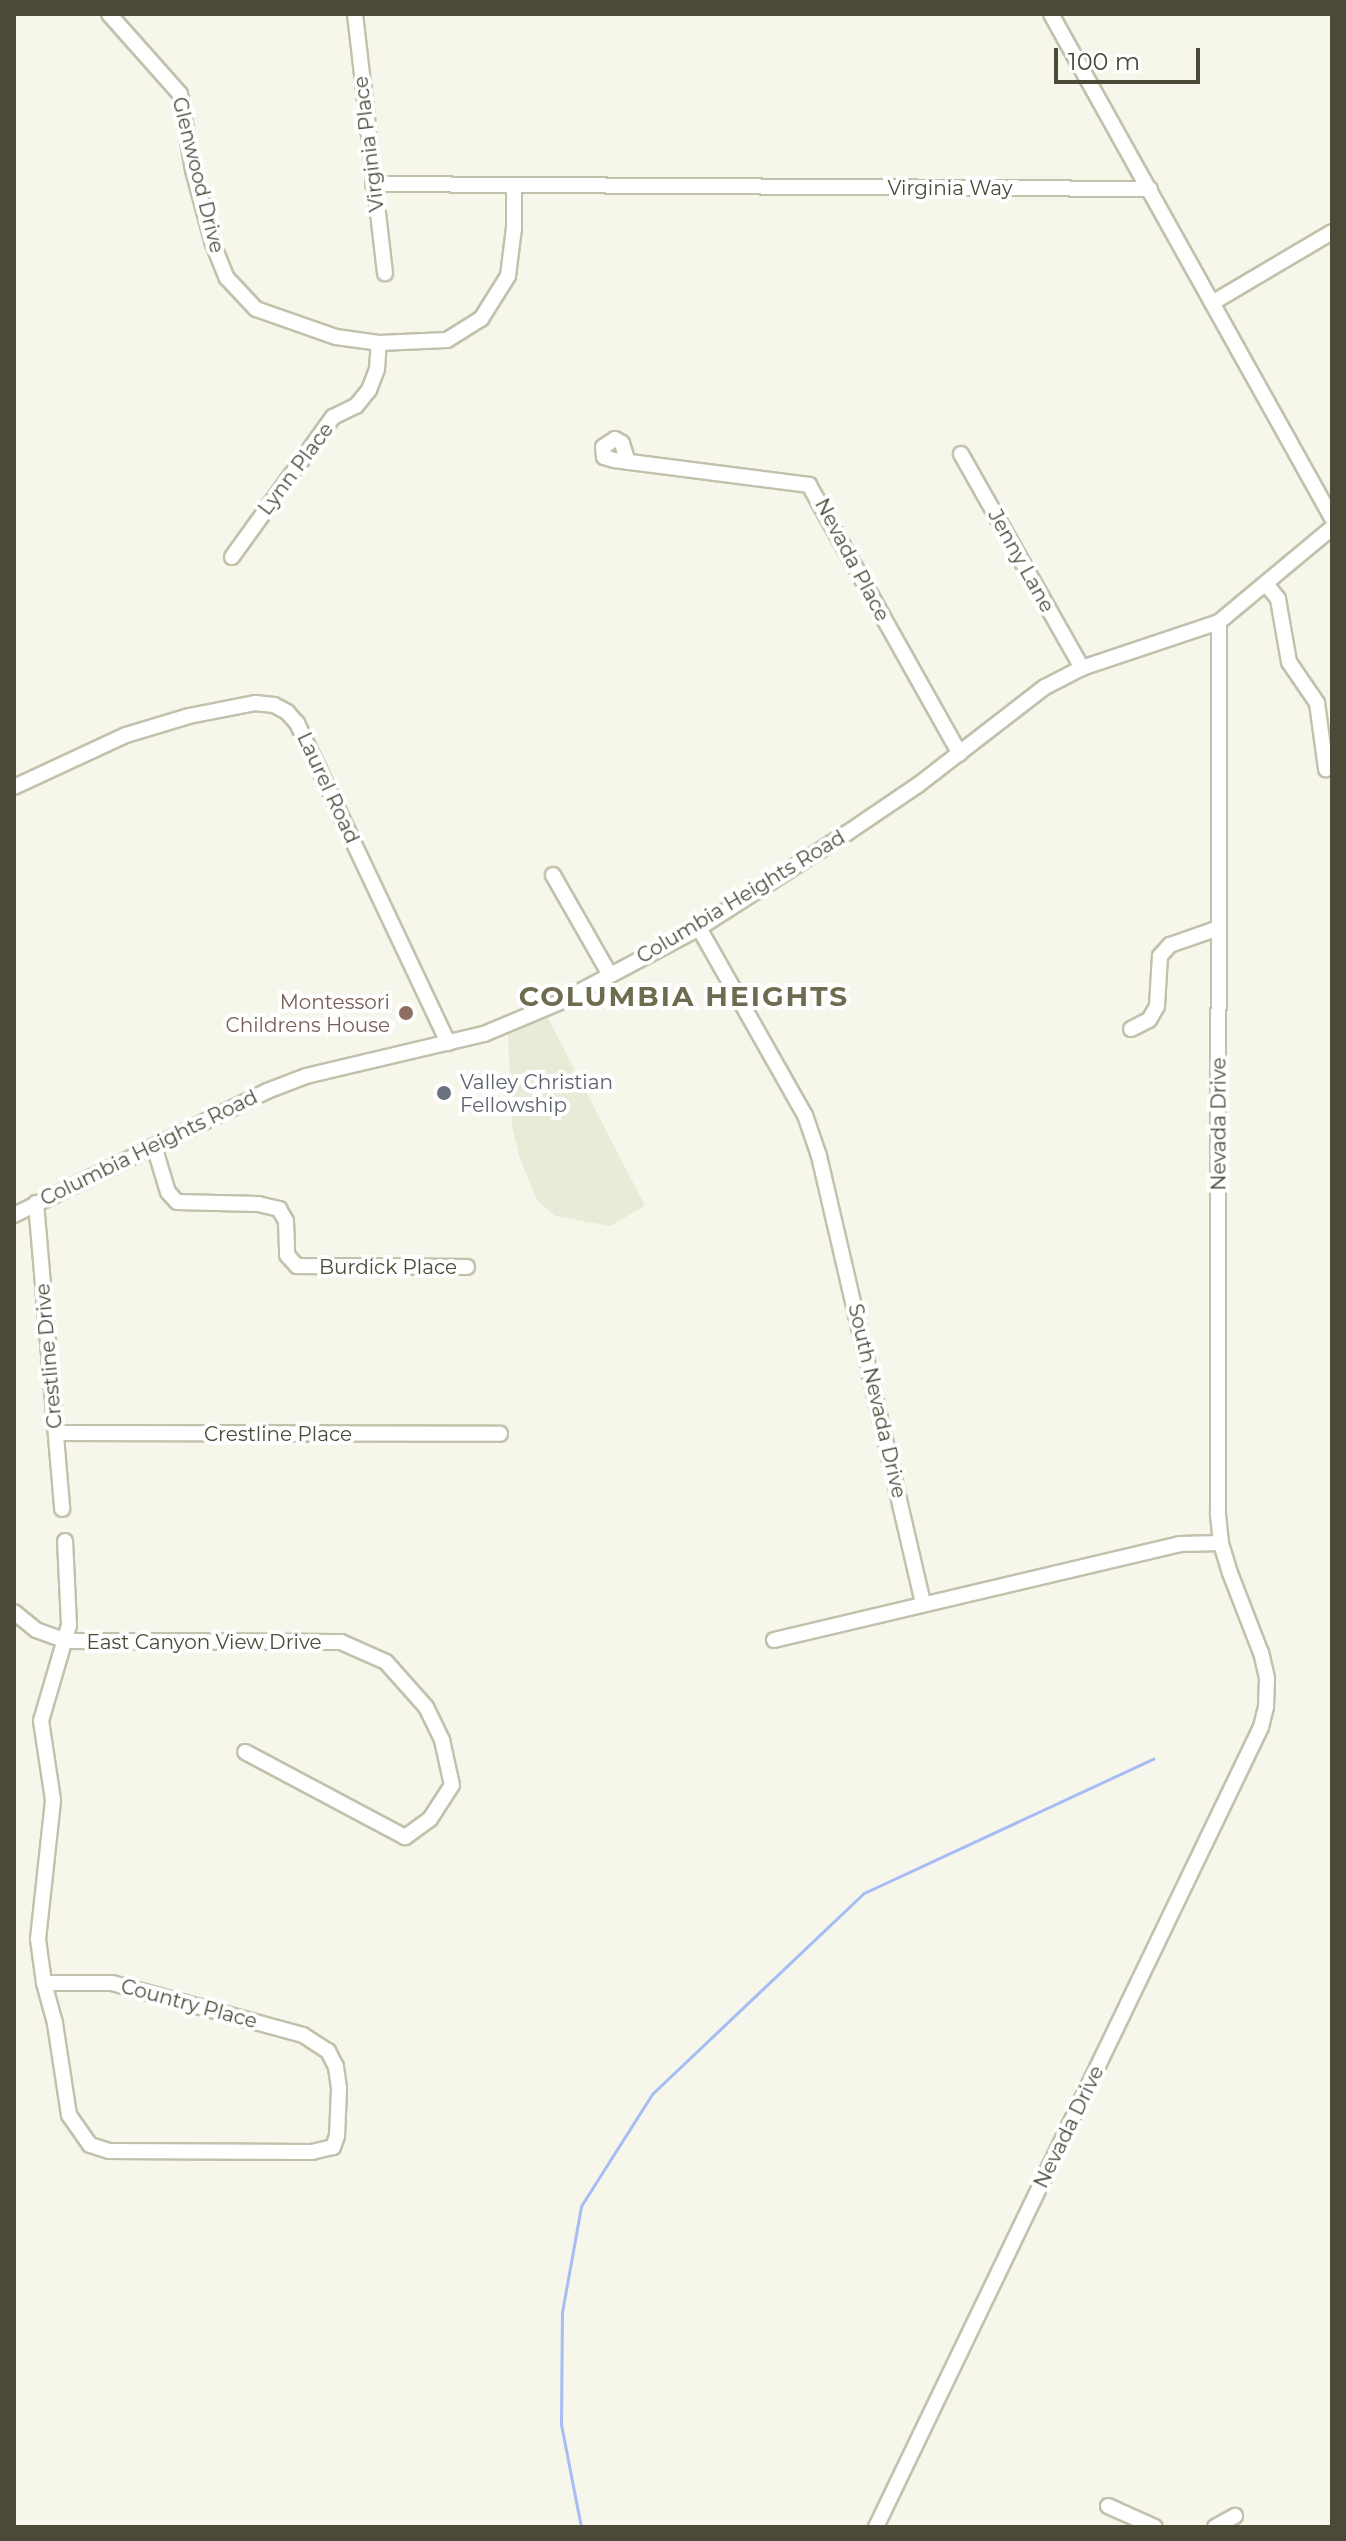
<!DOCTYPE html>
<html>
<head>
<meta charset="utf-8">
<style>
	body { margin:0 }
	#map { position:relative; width:1346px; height:2541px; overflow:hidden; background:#f6f6eb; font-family:Montserrat,sans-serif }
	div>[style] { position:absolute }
	.residential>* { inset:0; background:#eaead8 }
	.stream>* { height:3px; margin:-1.5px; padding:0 1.5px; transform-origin:1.5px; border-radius:1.5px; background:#a5bdf4 }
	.roads { filter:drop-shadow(2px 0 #c2c1ac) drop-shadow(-2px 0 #c2c1ac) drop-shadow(0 2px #c2c1ac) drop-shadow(0 -2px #c2c1ac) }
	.minor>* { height:14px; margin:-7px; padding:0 7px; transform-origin:7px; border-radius:7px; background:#fff }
	.dots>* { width:22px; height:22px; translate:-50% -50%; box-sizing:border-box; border:4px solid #fff; border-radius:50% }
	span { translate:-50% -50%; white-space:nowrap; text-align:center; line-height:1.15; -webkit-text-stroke:8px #fff; paint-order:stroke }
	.street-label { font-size:20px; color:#4b4938 }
	.education-label { font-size:20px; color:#785e54 }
	.right { translate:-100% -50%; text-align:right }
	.worship-label { font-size:20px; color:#5b616d }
	.left { translate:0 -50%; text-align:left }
	.district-label { font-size:28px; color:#6e6b4e; font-weight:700; letter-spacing:2px }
	.frame { position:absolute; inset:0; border:16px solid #4b4938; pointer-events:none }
	.scale { position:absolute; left:1054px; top:48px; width:146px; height:36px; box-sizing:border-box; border:4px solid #4b4938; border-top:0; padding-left:10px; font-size:24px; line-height:28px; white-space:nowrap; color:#4b4938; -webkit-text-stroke:6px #fff; paint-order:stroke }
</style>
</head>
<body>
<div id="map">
	<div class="residential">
		<div style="clip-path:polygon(547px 1016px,645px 1206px,610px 1226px,555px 1216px,537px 1200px,520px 1159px,512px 1127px,508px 1034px)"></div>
	</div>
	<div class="stream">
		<div style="left:581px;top:2527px;width:105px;rotate:-101deg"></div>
		<div style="left:561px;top:2424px;width:112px;rotate:-89.5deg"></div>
		<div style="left:562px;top:2312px;width:108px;rotate:-79.8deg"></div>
		<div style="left:581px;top:2206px;width:133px;rotate:-57.6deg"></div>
		<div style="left:652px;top:2094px;width:292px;rotate:-43.5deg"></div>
		<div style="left:864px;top:1893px;width:319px;rotate:-24.9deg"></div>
	</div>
	<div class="roads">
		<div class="minor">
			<div style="left:109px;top:14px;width:107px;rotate:48.4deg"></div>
			<div style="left:180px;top:94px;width:77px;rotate:80.3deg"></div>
			<div style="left:193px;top:170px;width:77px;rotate:74.9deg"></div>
			<div style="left:213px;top:244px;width:37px;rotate:68deg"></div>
			<div style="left:227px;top:278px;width:42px;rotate:46.9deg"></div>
			<div style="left:256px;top:309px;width:85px;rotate:19.3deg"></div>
			<div style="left:336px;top:337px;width:43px;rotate:7.9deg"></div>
			<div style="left:379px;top:343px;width:68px;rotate:-2.5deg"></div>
			<div style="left:447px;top:340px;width:40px;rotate:-32deg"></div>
			<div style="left:481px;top:319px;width:51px;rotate:-57.9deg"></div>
			<div style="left:508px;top:276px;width:48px;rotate:-82.9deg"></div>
			<div style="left:514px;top:228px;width:41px;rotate:-90deg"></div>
			<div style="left:355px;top:14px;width:261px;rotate:83.4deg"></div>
			<div style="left:1051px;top:14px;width:577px;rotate:60.86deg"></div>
			<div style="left:373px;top:184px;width:777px;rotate:0.37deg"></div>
			<div style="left:1212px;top:303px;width:139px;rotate:-30.6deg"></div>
			<div style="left:961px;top:454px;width:246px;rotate:60.5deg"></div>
			<div style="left:628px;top:462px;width:20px;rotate:-108deg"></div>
			<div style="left:622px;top:443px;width:8px;rotate:-150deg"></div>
			<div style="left:615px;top:439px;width:14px;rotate:146deg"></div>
			<div style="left:603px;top:447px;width:10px;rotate:84deg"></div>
			<div style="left:604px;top:457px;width:10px;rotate:17deg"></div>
			<div style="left:614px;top:460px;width:197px;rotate:7.3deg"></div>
			<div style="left:809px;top:485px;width:308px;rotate:60.7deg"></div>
			<div style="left:232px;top:557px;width:173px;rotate:-54.2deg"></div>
			<div style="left:333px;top:417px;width:25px;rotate:-26deg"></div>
			<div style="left:356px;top:406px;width:21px;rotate:-51deg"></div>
			<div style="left:369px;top:390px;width:22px;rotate:-69deg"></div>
			<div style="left:377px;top:369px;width:26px;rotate:-86deg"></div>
			<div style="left:1266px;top:584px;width:19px;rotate:51deg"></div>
			<div style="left:1278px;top:599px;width:64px;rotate:80.1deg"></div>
			<div style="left:1289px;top:662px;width:50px;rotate:55.7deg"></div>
			<div style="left:1317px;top:703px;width:67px;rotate:82.2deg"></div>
			<div style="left:14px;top:787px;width:123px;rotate:-24.9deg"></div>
			<div style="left:126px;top:735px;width:66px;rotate:-16.8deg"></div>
			<div style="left:189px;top:716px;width:67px;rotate:-11.1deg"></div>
			<div style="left:255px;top:703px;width:19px;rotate:6deg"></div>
			<div style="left:274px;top:705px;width:15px;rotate:28deg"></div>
			<div style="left:287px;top:712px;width:15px;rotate:48deg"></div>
			<div style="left:297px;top:723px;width:354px;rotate:64.7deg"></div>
			<div style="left:553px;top:875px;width:115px;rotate:60.3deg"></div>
			<div style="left:699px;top:928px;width:215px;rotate:60.5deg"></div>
			<div style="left:805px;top:1115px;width:43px;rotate:71.1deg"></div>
			<div style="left:819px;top:1156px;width:458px;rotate:76.9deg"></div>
			<div style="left:1131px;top:1029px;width:20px;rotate:-27deg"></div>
			<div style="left:1149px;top:1020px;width:16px;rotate:-60deg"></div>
			<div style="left:1157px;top:1006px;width:50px;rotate:-86.6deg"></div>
			<div style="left:1160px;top:956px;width:15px;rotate:-48deg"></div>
			<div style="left:1170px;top:945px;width:52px;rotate:-19.1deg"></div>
			<div style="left:154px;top:1146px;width:48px;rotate:73.1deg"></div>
			<div style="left:168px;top:1192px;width:13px;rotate:48deg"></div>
			<div style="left:177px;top:1202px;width:81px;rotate:1.4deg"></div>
			<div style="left:258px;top:1204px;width:22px;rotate:13deg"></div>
			<div style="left:279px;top:1209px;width:14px;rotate:60deg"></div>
			<div style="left:286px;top:1221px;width:34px;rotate:88deg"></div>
			<div style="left:287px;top:1255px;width:15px;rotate:48deg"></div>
			<div style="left:297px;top:1266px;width:170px;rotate:0.3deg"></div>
			<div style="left:36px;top:1203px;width:307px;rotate:85.1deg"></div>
			<div style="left:14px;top:1215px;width:282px;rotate:-26.1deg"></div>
			<div style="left:267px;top:1091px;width:42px;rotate:-21deg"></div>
			<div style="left:306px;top:1076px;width:183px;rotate:-13.3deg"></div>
			<div style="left:484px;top:1034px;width:82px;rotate:-22.8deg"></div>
			<div style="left:560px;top:1002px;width:157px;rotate:-28deg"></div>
			<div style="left:699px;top:928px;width:176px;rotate:-32.7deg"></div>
			<div style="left:847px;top:833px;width:86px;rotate:-34.1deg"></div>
			<div style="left:918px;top:785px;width:160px;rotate:-37.7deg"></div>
			<div style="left:1045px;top:687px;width:42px;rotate:-27.2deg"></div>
			<div style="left:1082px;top:668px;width:145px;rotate:-18.6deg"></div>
			<div style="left:1219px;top:622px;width:147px;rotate:-39.8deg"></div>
			<div style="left:56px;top:1433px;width:444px;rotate:0.1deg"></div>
			<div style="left:14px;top:1612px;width:28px;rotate:39deg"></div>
			<div style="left:36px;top:1630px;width:32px;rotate:20deg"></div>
			<div style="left:66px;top:1641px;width:275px;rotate:0.2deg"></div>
			<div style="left:341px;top:1642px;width:49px;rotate:24deg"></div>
			<div style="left:386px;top:1662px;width:60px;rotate:48.4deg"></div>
			<div style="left:426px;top:1707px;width:37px;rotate:64deg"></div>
			<div style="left:442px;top:1740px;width:46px;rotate:77.5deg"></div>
			<div style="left:452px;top:1785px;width:40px;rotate:122.9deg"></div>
			<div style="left:430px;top:1819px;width:31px;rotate:144deg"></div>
			<div style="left:405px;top:1837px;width:181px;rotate:-152deg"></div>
			<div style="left:774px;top:1640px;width:417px;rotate:-13.3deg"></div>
			<div style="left:1180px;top:1544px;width:41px;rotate:-1.4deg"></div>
			<div style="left:44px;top:1983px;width:68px"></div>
			<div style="left:112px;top:1983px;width:198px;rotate:15.2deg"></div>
			<div style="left:303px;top:2035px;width:30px;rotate:33deg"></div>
			<div style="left:328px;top:2051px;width:18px;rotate:63deg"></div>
			<div style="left:336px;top:2067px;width:22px;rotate:82deg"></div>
			<div style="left:339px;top:2089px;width:47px;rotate:92.4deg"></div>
			<div style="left:337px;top:2136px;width:12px;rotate:110deg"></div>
			<div style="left:333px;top:2147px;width:22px;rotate:167deg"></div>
			<div style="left:312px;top:2152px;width:203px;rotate:-179.7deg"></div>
			<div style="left:109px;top:2151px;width:20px;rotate:-162deg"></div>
			<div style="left:90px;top:2145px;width:37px;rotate:-125deg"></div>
			<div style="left:69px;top:2115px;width:93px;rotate:-98.7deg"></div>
			<div style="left:55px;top:2023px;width:41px;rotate:-105.4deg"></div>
			<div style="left:44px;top:1983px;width:44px;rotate:-97.8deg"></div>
			<div style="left:38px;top:1939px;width:140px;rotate:-83.8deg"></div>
			<div style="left:53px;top:1800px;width:80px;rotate:-98.6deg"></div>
			<div style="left:41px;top:1721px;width:100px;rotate:-73.7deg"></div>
			<div style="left:69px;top:1625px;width:84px;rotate:-92.7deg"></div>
			<div style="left:1108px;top:2506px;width:51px;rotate:24.1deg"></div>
			<div style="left:876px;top:2527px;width:888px;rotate:-64.3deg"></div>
			<div style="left:1261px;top:1727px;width:21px;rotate:-76deg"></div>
			<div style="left:1266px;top:1707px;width:29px;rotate:-88deg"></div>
			<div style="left:1267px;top:1678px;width:26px;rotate:-103deg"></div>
			<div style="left:1261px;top:1653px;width:86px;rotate:-111.2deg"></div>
			<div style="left:1230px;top:1573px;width:31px;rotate:-107deg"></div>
			<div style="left:1221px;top:1543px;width:31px;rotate:-96deg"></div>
			<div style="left:1218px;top:1512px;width:890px;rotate:-89.94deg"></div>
			<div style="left:1215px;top:2527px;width:23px;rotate:-29deg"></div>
		</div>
	</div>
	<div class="dots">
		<div style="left:406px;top:1013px;background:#8d6e63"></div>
		<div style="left:444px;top:1093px;background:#6b7280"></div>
	</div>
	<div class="street-label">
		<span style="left:369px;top:144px;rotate:-97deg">Virginia Place</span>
		<span style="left:198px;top:175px;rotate:76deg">Glenwood Drive</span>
		<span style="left:950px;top:188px">Virginia Way</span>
		<span style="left:296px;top:469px;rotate:-53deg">Lynn Place</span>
		<span style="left:852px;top:560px;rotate:62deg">Nevada Place</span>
		<span style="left:1021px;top:561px;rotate:61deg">Jenny Lane</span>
		<span style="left:328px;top:788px;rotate:65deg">Laurel Road</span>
		<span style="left:741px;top:897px;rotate:-31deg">Columbia Heights Road</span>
		<span style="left:1219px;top:1124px;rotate:-90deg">Nevada Drive</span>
		<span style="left:149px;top:1148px;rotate:-26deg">Columbia Heights Road</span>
		<span style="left:388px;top:1267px">Burdick Place</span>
		<span style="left:49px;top:1356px;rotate:-95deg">Crestline Drive</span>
		<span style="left:877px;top:1401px;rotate:77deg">South Nevada Drive</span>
		<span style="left:278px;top:1434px">Crestline Place</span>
		<span style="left:204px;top:1642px">East Canyon View Drive</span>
		<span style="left:189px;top:2004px;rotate:15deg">Country Place</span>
		<span style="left:1069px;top:2127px;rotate:-64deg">Nevada Drive</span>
	</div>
	<div class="education-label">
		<span class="right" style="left:390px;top:1014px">Montessori<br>Childrens House</span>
	</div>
	<div class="worship-label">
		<span class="left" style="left:460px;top:1094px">Valley Christian<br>Fellowship</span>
	</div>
	<div class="district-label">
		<span style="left:684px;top:996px">COLUMBIA HEIGHTS</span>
	</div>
	<div class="frame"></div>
	<div class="scale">100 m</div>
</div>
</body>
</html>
